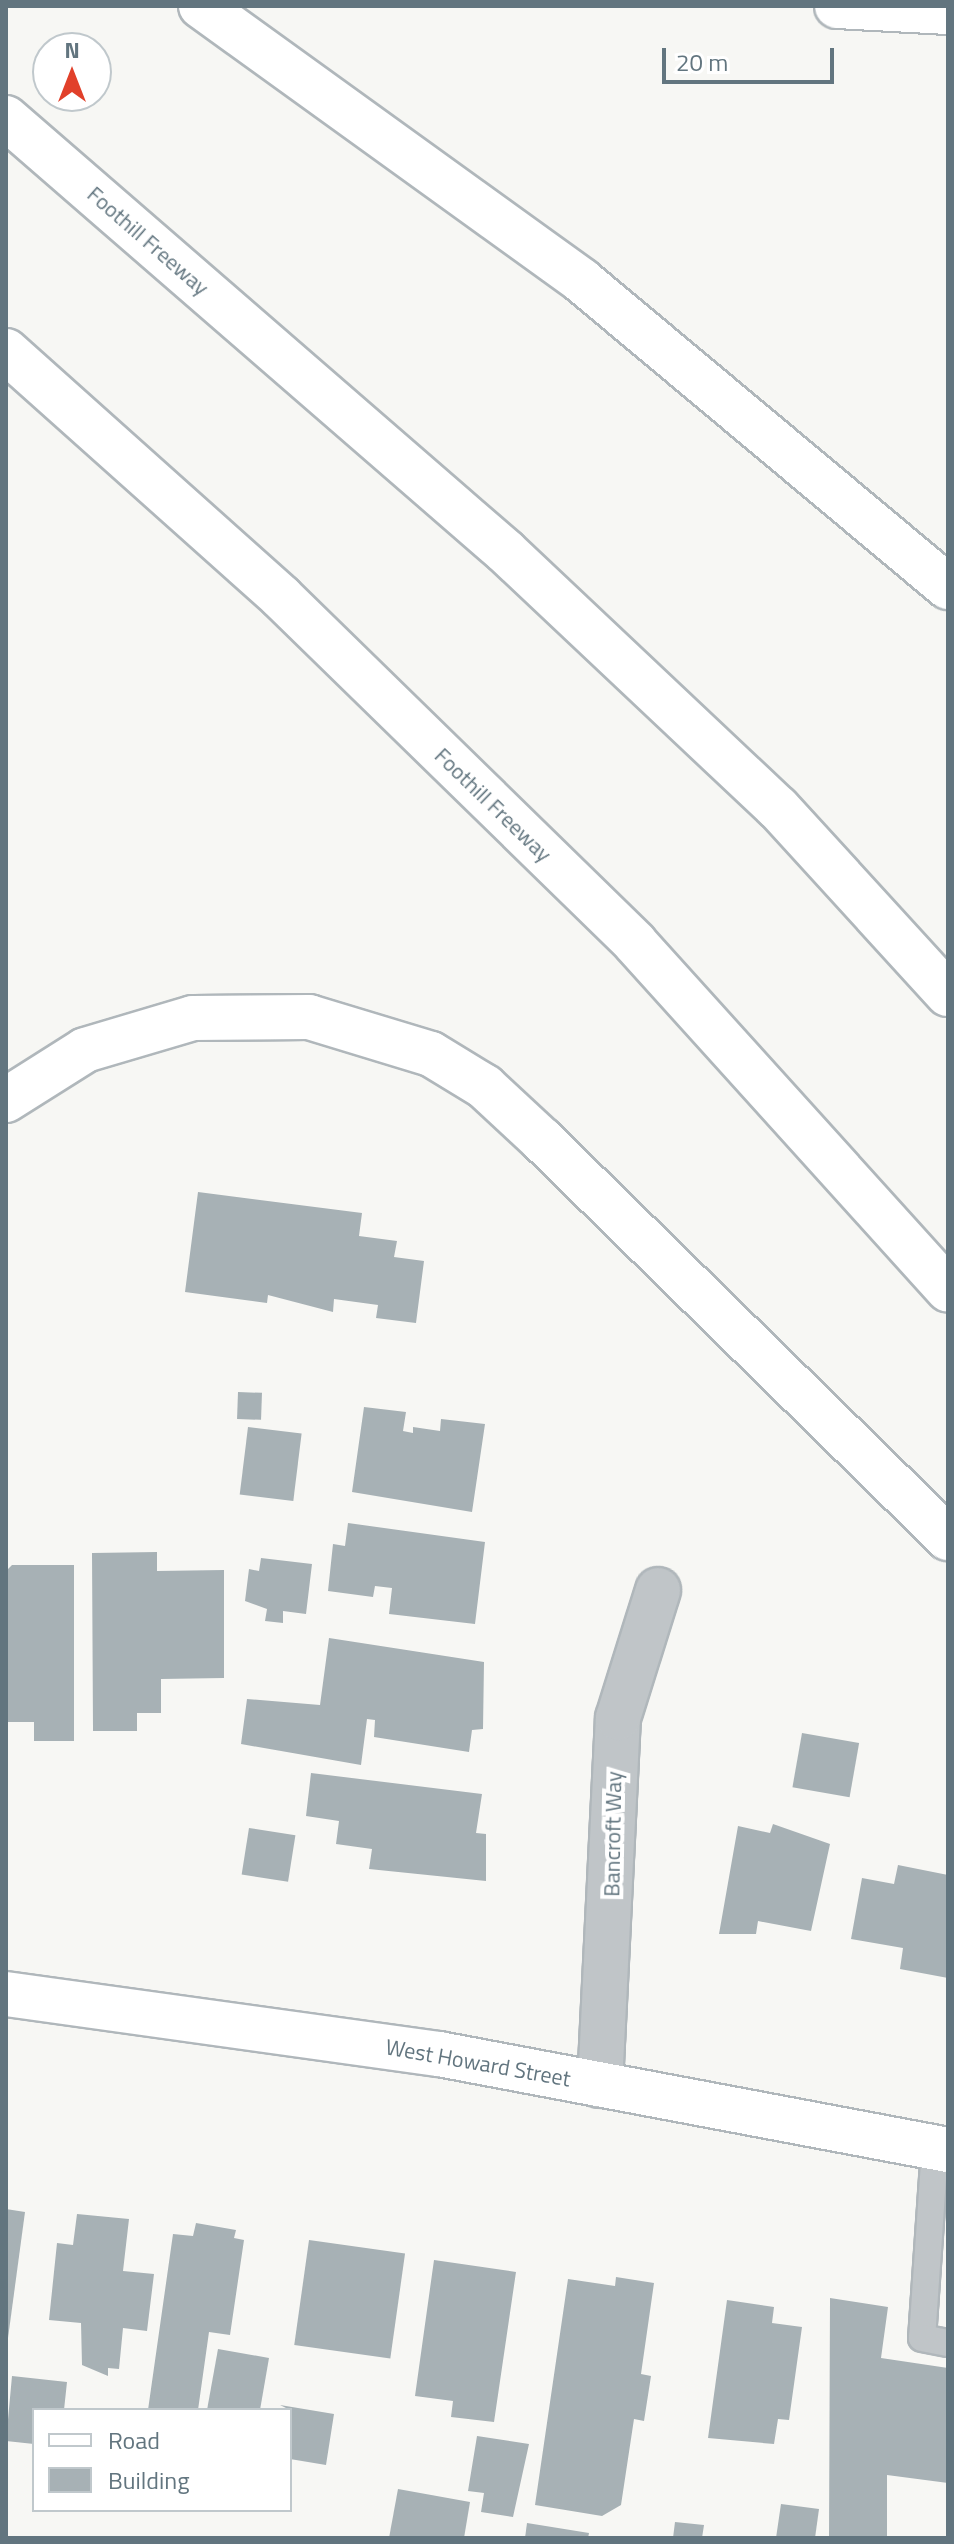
<!DOCTYPE html>
<html>
<head>
<meta charset="utf-8">
<style>
	body { margin:0 }
	#map { position:relative; width:954px; height:2544px; overflow:hidden; background:#f7f7f4; font-family:"Titillium Web",sans-serif }
	div>[style] { position:absolute }
	.building>* { inset:0; background:#a7b1b5; transform-origin:0 0 }
	.roads { filter:drop-shadow(2px 0 #b0b7bb) drop-shadow(-2px 0 #b0b7bb) drop-shadow(0 2px #b0b7bb) drop-shadow(0 -2px #b0b7bb) }
	.lane>* { height:26px; margin:-13px; padding:0 13px; transform-origin:13px; border-radius:13px; background:#c0c5c8 }
	.street>* { height:44px; margin:-22px; padding:0 22px; transform-origin:22px; border-radius:22px; background:#c0c5c8 }
	.secondary>* { height:44px; margin:-22px; padding:0 22px; transform-origin:22px; border-radius:22px; background:#fff }
	.highway>* { height:44px; margin:-22px; padding:0 22px; transform-origin:22px; border-radius:22px; background:#fff }
	span { translate:-50% -50%; white-space:nowrap; text-align:center; line-height:1.15; -webkit-text-stroke:8px #fff; paint-order:stroke }
	.street-label { font-size:22px; color:#62757f }
	.frame { position:absolute; inset:0; border:8px solid #62757f; pointer-events:none }
	.legend { position:absolute; left:32px; top:2408px; width:260px; height:104px; box-sizing:border-box; background:#fff; border:2px solid #c0c8cc; margin:0; padding:10px 14px; list-style:none; font-size:24px; color:#62757f }
	.legend li { display:flex; align-items:center; gap:16px; height:40px }
	.legend b { width:40px; border:2px solid #c0c8cc }
	.north { position:absolute; left:32px; top:32px; width:80px; height:80px; box-sizing:border-box; background:#fff; border:2px solid #c0c8cc; border-radius:50%; rotate:0deg; font-size:22px; font-weight:700; line-height:32px; text-align:center; color:#62757f }
	.north::after { content:''; display:block; margin:auto; width:28px; height:36px; background:#e1402a; clip-path:polygon(50% 0,100% 100%,50% 72%,0 100%) }
	.scale { position:absolute; left:662px; top:48px; width:172px; height:36px; box-sizing:border-box; border:4px solid #62757f; border-top:0; padding-left:10px; font-size:24px; line-height:28px; white-space:nowrap; color:#62757f; -webkit-text-stroke:6px #fff; paint-order:stroke }
</style>
</head>
<body>
<div id="map">
	<div class="building">
		<div style="clip-path:polygon(198px 1192px,362px 1213px,359px 1236px,397px 1241px,394px 1257px,424px 1261px,416px 1323px,376px 1318px,378px 1305px,334px 1299px,333px 1312px,268px 1295px,267px 1303px,185px 1292px)"></div>
		<div style="left:238px;top:1392px;width:24px;height:27px;rotate:2deg"></div>
		<div style="clip-path:polygon(364px 1407px,406px 1412px,403px 1431px,413px 1433px,413px 1427px,440px 1431px,441px 1419px,485px 1424px,472px 1512px,352px 1492px)"></div>
		<div style="left:248px;top:1427px;width:54px;height:68px;rotate:7deg"></div>
		<div style="clip-path:polygon(348px 1523px,485px 1542px,475px 1624px,389px 1614px,392px 1588px,375px 1586px,373px 1597px,328px 1591px,333px 1544px,345px 1546px)"></div>
		<div style="clip-path:polygon(157px 1552px,157px 1571px,224px 1570px,224px 1678px,161px 1679px,161px 1713px,137px 1713px,137px 1731px,93px 1731px,92px 1553px)"></div>
		<div style="clip-path:polygon(261px 1558px,312px 1564px,306px 1614px,283px 1611px,283px 1623px,265px 1621px,267px 1609px,245px 1601px,249px 1569px,259px 1571px)"></div>
		<div style="clip-path:polygon(12px 1565px,74px 1565px,74px 1741px,34px 1741px,34px 1722px,8px 1722px,6px 1571px)"></div>
		<div style="clip-path:polygon(329px 1638px,484px 1662px,483px 1729px,472px 1730px,469px 1752px,374px 1737px,375px 1720px,367px 1719px,361px 1765px,241px 1744px,247px 1699px,320px 1705px)"></div>
		<div style="left:802px;top:1733px;width:58px;height:55px;rotate:10deg"></div>
		<div style="clip-path:polygon(311px 1773px,482px 1794px,476px 1833px,486px 1834px,486px 1881px,369px 1869px,372px 1849px,336px 1844px,339px 1821px,306px 1816px)"></div>
		<div style="clip-path:polygon(773px 1824px,830px 1844px,811px 1931px,758px 1921px,756px 1934px,719px 1934px,738px 1826px,770px 1833px)"></div>
		<div style="left:249px;top:1828px;width:47px;height:47px;rotate:9deg"></div>
		<div style="clip-path:polygon(898px 1865px,948px 1875px,948px 1978px,900px 1969px,903px 1948px,851px 1939px,862px 1878px,894px 1884px)"></div>
		<div style="clip-path:polygon(6px 2209px,25px 2212px,8px 2338px,6px 2338px)"></div>
		<div style="clip-path:polygon(77px 2214px,129px 2219px,123px 2271px,154px 2274px,147px 2331px,123px 2328px,119px 2369px,108px 2368px,108px 2376px,82px 2365px,81px 2323px,49px 2320px,57px 2243px,73px 2245px)"></div>
		<div style="clip-path:polygon(196px 2223px,236px 2230px,234px 2238px,244px 2240px,230px 2335px,209px 2332px,198px 2410px,148px 2410px,173px 2234px,193px 2236px)"></div>
		<div style="left:309px;top:2240px;width:97px;height:106px;rotate:8deg"></div>
		<div style="clip-path:polygon(434px 2260px,516px 2272px,494px 2422px,451px 2417px,453px 2401px,415px 2396px)"></div>
		<div style="clip-path:polygon(616px 2277px,654px 2283px,641px 2374px,651px 2376px,644px 2421px,634px 2419px,621px 2505px,602px 2516px,535px 2505px,568px 2279px,615px 2286px)"></div>
		<div style="clip-path:polygon(830px 2298px,888px 2307px,881px 2358px,948px 2368px,948px 2483px,887px 2475px,887px 2538px,829px 2538px)"></div>
		<div style="clip-path:polygon(727px 2300px,774px 2307px,772px 2323px,802px 2327px,789px 2420px,778px 2419px,774px 2444px,708px 2438px)"></div>
		<div style="clip-path:polygon(218px 2349px,269px 2358px,260px 2410px,207px 2410px)"></div>
		<div style="clip-path:polygon(12px 2376px,67px 2382px,64px 2410px,34px 2410px,34px 2444px,6px 2441px)"></div>
		<div style="clip-path:polygon(280px 2405px,334px 2414px,326px 2465px,290px 2459px,290px 2410px)"></div>
		<div style="clip-path:polygon(477px 2436px,529px 2444px,513px 2517px,481px 2512px,484px 2493px,468px 2491px)"></div>
		<div style="clip-path:polygon(398px 2489px,470px 2502px,464px 2538px,389px 2538px)"></div>
		<div style="clip-path:polygon(781px 2504px,819px 2509px,815px 2538px,776px 2538px)"></div>
		<div style="clip-path:polygon(675px 2522px,704px 2525px,702px 2538px,673px 2538px)"></div>
		<div style="clip-path:polygon(527px 2523px,589px 2533px,588px 2538px,525px 2538px)"></div>
	</div>
	<div class="roads">
		<div class="lane">
			<div style="left:935px;top:2148px;width:190px;rotate:93.9deg"></div>
			<div style="left:922px;top:2338px;width:26px;rotate:11deg"></div>
		</div>
		<div class="street">
			<div style="left:600px;top:2085px;width:367px;rotate:-87.2deg"></div>
			<div style="left:618px;top:1718px;width:134px;rotate:-72.6deg"></div>
		</div>
		<div class="secondary">
			<div style="left:837px;top:6px;width:111px;rotate:3.1deg"></div>
			<div style="left:6px;top:1994px;width:437px;rotate:7.9deg"></div>
			<div style="left:439px;top:2054px;width:518px;rotate:10.68deg"></div>
		</div>
		<div class="highway">
			<div style="left:201px;top:6px;width:470px;rotate:35.8deg"></div>
			<div style="left:582px;top:281px;width:477px;rotate:39.9deg"></div>
			<div style="left:6px;top:118px;width:661px;rotate:40.95deg"></div>
			<div style="left:505px;top:551px;width:375px;rotate:43.3deg"></div>
			<div style="left:778px;top:808px;width:252px;rotate:47.6deg"></div>
			<div style="left:6px;top:351px;width:369px;rotate:41.8deg"></div>
			<div style="left:281px;top:597px;width:495px;rotate:44.3deg"></div>
			<div style="left:635px;top:943px;width:467px;rotate:47.9deg"></div>
			<div style="left:6px;top:1100px;width:93px;rotate:-32.3deg"></div>
			<div style="left:85px;top:1050px;width:113px;rotate:-16.5deg"></div>
			<div style="left:193px;top:1018px;width:116px;rotate:-0.5deg"></div>
			<div style="left:309px;top:1017px;width:127px;rotate:16.9deg"></div>
			<div style="left:431px;top:1054px;width:63px;rotate:31.4deg"></div>
			<div style="left:485px;top:1087px;width:78px;rotate:42.9deg"></div>
			<div style="left:542px;top:1140px;width:569px;rotate:44.43deg"></div>
		</div>
	</div>
	<div class="street-label">
		<span style="left:148px;top:241px;rotate:41deg">Foothill Freeway</span>
		<span style="left:493px;top:805px;rotate:44deg">Foothill Freeway</span>
		<span style="left:613px;top:1834px;rotate:-89deg">Bancroft Way</span>
		<span style="left:478px;top:2063px;rotate:10deg">West Howard Street</span>
	</div>
	<div class="frame"></div>
	<ul class="legend">
	<li><b style="height:10px;background:#fff"></b>Road</li>
	<li><b style="height:22px;background:#a7b1b5"></b>Building</li>
	</ul>
	<div class="north">N</div>
	<div class="scale">20 m</div>
</div>
</body>
</html>
